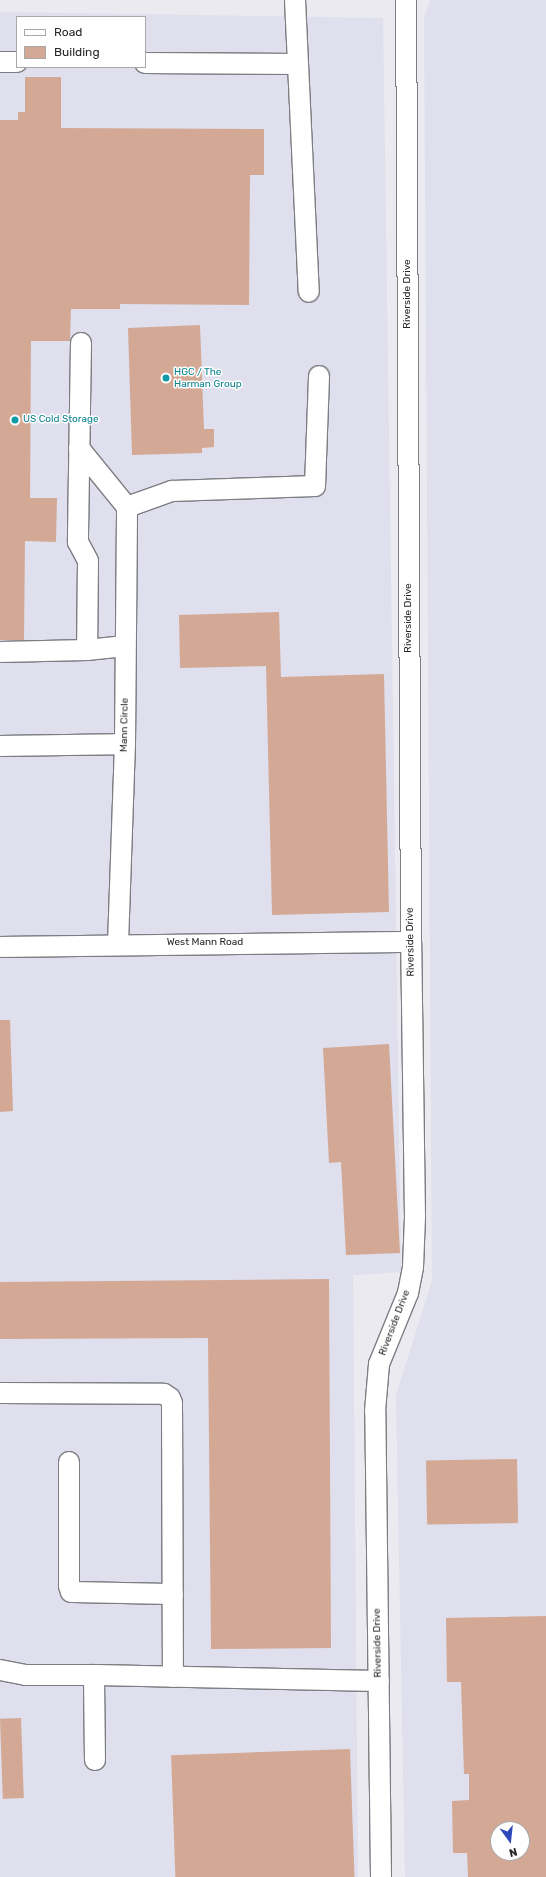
<!DOCTYPE html>
<html>
<head>
<meta charset="utf-8">
<style>
	body { margin:0 }
	#map { position:relative; width:546px; height:1877px; overflow:hidden; background:#eaeaf0; font-family:Rubik,sans-serif }
	div>[style] { position:absolute }
	.built>* { inset:0; background:#dfdfed }
	.building>* { inset:0; background:#d3a995; transform-origin:0 0 }
	.roads { filter:drop-shadow(1px 0 #7d7d83) drop-shadow(-1px 0 #7d7d83) drop-shadow(0 1px #7d7d83) drop-shadow(0 -1px #7d7d83) }
	.minor>* { height:20px; margin:-10px; padding:0 10px; transform-origin:10px; border-radius:10px; background:#fff }
	.dots>* { width:11px; height:11px; translate:-50% -50%; box-sizing:border-box; border:2px solid #fff; border-radius:50% }
	span { translate:-50% -50%; white-space:nowrap; text-align:center; line-height:1.15; -webkit-text-stroke:3px #fff; paint-order:stroke }
	.street-label { font-size:10px; color:#262628 }
	.culture-label { font-size:10px; color:#0d838f }
	.left { translate:0 -50%; text-align:left }
	.legend { position:absolute; left:16px; top:16px; width:130px; height:52px; box-sizing:border-box; background:#fff; border:1px solid #a8a8a9; margin:0; padding:5px 7px; list-style:none; font-size:12px; color:#262628 }
	.legend li { display:flex; align-items:center; gap:8px; height:20px }
	.legend b { width:20px; border:1px solid #a8a8a9 }
	.north { position:absolute; left:490px; top:1821px; width:40px; height:40px; box-sizing:border-box; background:#fff; border:1px solid #a8a8a9; border-radius:50%; rotate:165deg; font-size:11px; font-weight:700; line-height:16px; text-align:center; color:#262628 }
	.north::after { content:''; display:block; margin:auto; width:14px; height:18px; background:#2e48b9; clip-path:polygon(50% 0,100% 100%,50% 72%,0 100%) }
</style>
</head>
<body>
<div id="map">
	<div class="built">
		<div style="clip-path:polygon(evenodd,430px 0,546px 0,546px 1877px,405px 1877px,396px 1395px,432px 1281px,424px 19px,430px 0,498px 1829px,522px 1829px,522px 1853px,498px 1853px,498px 1829px)"></div>
		<div style="clip-path:polygon(evenodd,0 12px,383px 18px,401px 1272px,353px 1275px,358px 1877px,0 1877px,0 12px,17px 17px,145px 17px,145px 67px,17px 67px,17px 17px)"></div>
	</div>
	<div class="building">
		<div style="clip-path:polygon(25px 77px,61px 77px,61px 128px,264px 129px,264px 175px,250px 175px,249px 305px,120px 304px,120px 309px,71px 309px,70px 341px,31px 341px,30px 498px,57px 498px,56px 542px,25px 541px,24px 640px,0 640px,0 120px,18px 120px,18px 112px,25px 112px)"></div>
		<div style="clip-path:polygon(200px 325px,204px 429px,214px 429px,214px 447px,202px 448px,202px 453px,132px 455px,128px 328px)"></div>
		<div style="clip-path:polygon(279px 612px,281px 677px,384px 674px,389px 912px,272px 915px,266px 666px,180px 668px,179px 615px)"></div>
		<div style="clip-path:polygon(0 1020px,10px 1020px,13px 1111px,0 1112px)"></div>
		<div style="clip-path:polygon(389px 1044px,400px 1253px,346px 1255px,341px 1162px,329px 1163px,323px 1048px)"></div>
		<div style="clip-path:polygon(329px 1279px,331px 1648px,211px 1649px,208px 1338px,0 1339px,0 1282px)"></div>
		<div style="left:517px;top:1459px;width:64px;height:91px;rotate:89deg"></div>
		<div style="clip-path:polygon(evenodd,546px 1616px,546px 1877px,468px 1877px,467px 1853px,453px 1853px,452px 1801px,469px 1800px,469px 1774px,464px 1774px,461px 1682px,447px 1682px,446px 1618px,546px 1616px,498px 1829px,522px 1829px,522px 1853px,498px 1853px,498px 1829px)"></div>
		<div style="left:21px;top:1718px;width:80px;height:21px;rotate:88deg"></div>
		<div style="left:350px;top:1749px;width:128px;height:179px;rotate:88deg"></div>
	</div>
	<div class="roads">
		<div class="minor">
			<div style="left:295px;top:0;width:292px;rotate:87.3deg"></div>
			<div style="left:0;top:62px;width:17px"></div>
			<div style="left:145px;top:63px;width:152px;rotate:0.4deg"></div>
			<div style="left:81px;top:343px;width:199px;rotate:90.9deg"></div>
			<div style="left:78px;top:542px;width:21px;rotate:62deg"></div>
			<div style="left:88px;top:561px;width:89px;rotate:90.6deg"></div>
			<div style="left:79px;top:448px;width:76px;rotate:50.9deg"></div>
			<div style="left:127px;top:507px;width:48px;rotate:-19.6deg"></div>
			<div style="left:172px;top:491px;width:143px;rotate:-2deg"></div>
			<div style="left:315px;top:486px;width:110px;rotate:-87.9deg"></div>
			<div style="left:0;top:652px;width:87px;rotate:-1.3deg"></div>
			<div style="left:87px;top:650px;width:38px;rotate:-6deg"></div>
			<div style="left:0;top:746px;width:125px;rotate:-0.9deg"></div>
			<div style="left:118px;top:944px;width:200px;rotate:-88deg"></div>
			<div style="left:125px;top:744px;width:237px;rotate:-89.5deg"></div>
			<div style="left:0;top:947px;width:411px;rotate:-0.7deg"></div>
			<div style="left:0;top:1393px;width:164px;rotate:0.3deg"></div>
			<div style="left:164px;top:1394px;width:7px;rotate:34deg"></div>
			<div style="left:170px;top:1398px;width:5px;rotate:68deg"></div>
			<div style="left:172px;top:1403px;width:274px;rotate:89.8deg"></div>
			<div style="left:69px;top:1462px;width:124px;rotate:90deg"></div>
			<div style="left:69px;top:1586px;width:6px;rotate:72deg"></div>
			<div style="left:71px;top:1592px;width:102px;rotate:1.1deg"></div>
			<div style="left:0;top:1670px;width:25px;rotate:11deg"></div>
			<div style="left:25px;top:1675px;width:69px"></div>
			<div style="left:95px;top:1760px;width:85px;rotate:-90.7deg"></div>
			<div style="left:94px;top:1675px;width:285px;rotate:1.2deg"></div>
			<div style="left:381px;top:1877px;width:466px;rotate:-90.7deg"></div>
			<div style="left:375px;top:1411px;width:47px;rotate:-85.1deg"></div>
			<div style="left:379px;top:1364px;width:77px;rotate:-67.8deg"></div>
			<div style="left:408px;top:1293px;width:26px;rotate:-79deg"></div>
			<div style="left:413px;top:1267px;width:50px;rotate:-87.7deg"></div>
			<div style="left:415px;top:1217px;width:275px;rotate:-90.8deg"></div>
			<div style="left:411px;top:942px;width:942px;rotate:-90.3deg"></div>
		</div>
	</div>
	<div class="dots">
		<div style="left:166px;top:378px;background:#0f9aa8"></div>
		<div style="left:15px;top:420px;background:#0f9aa8"></div>
	</div>
	<div class="street-label">
		<span style="left:408px;top:294px;rotate:-90deg">Riverside Drive</span>
		<span style="left:409px;top:618px;rotate:-90deg">Riverside Drive</span>
		<span style="left:125px;top:725px;rotate:-89deg">Mann Circle</span>
		<span style="left:411px;top:942px;rotate:-91deg">Riverside Drive</span>
		<span style="left:205px;top:943px">West Mann Road</span>
		<span style="left:395px;top:1323px;rotate:-69deg">Riverside Drive</span>
		<span style="left:378px;top:1643px;rotate:-91deg">Riverside Drive</span>
	</div>
	<div class="culture-label">
		<span class="left" style="left:174px;top:378px">HGC / The<br>Harman Group</span>
		<span class="left" style="left:23px;top:420px">US Cold Storage</span>
	</div>
	<ul class="legend">
	<li><b style="height:5px;background:#fff"></b>Road</li>
	<li><b style="height:11px;background:#d3a995"></b>Building</li>
	</ul>
	<div class="north">N</div>
</div>
</body>
</html>
